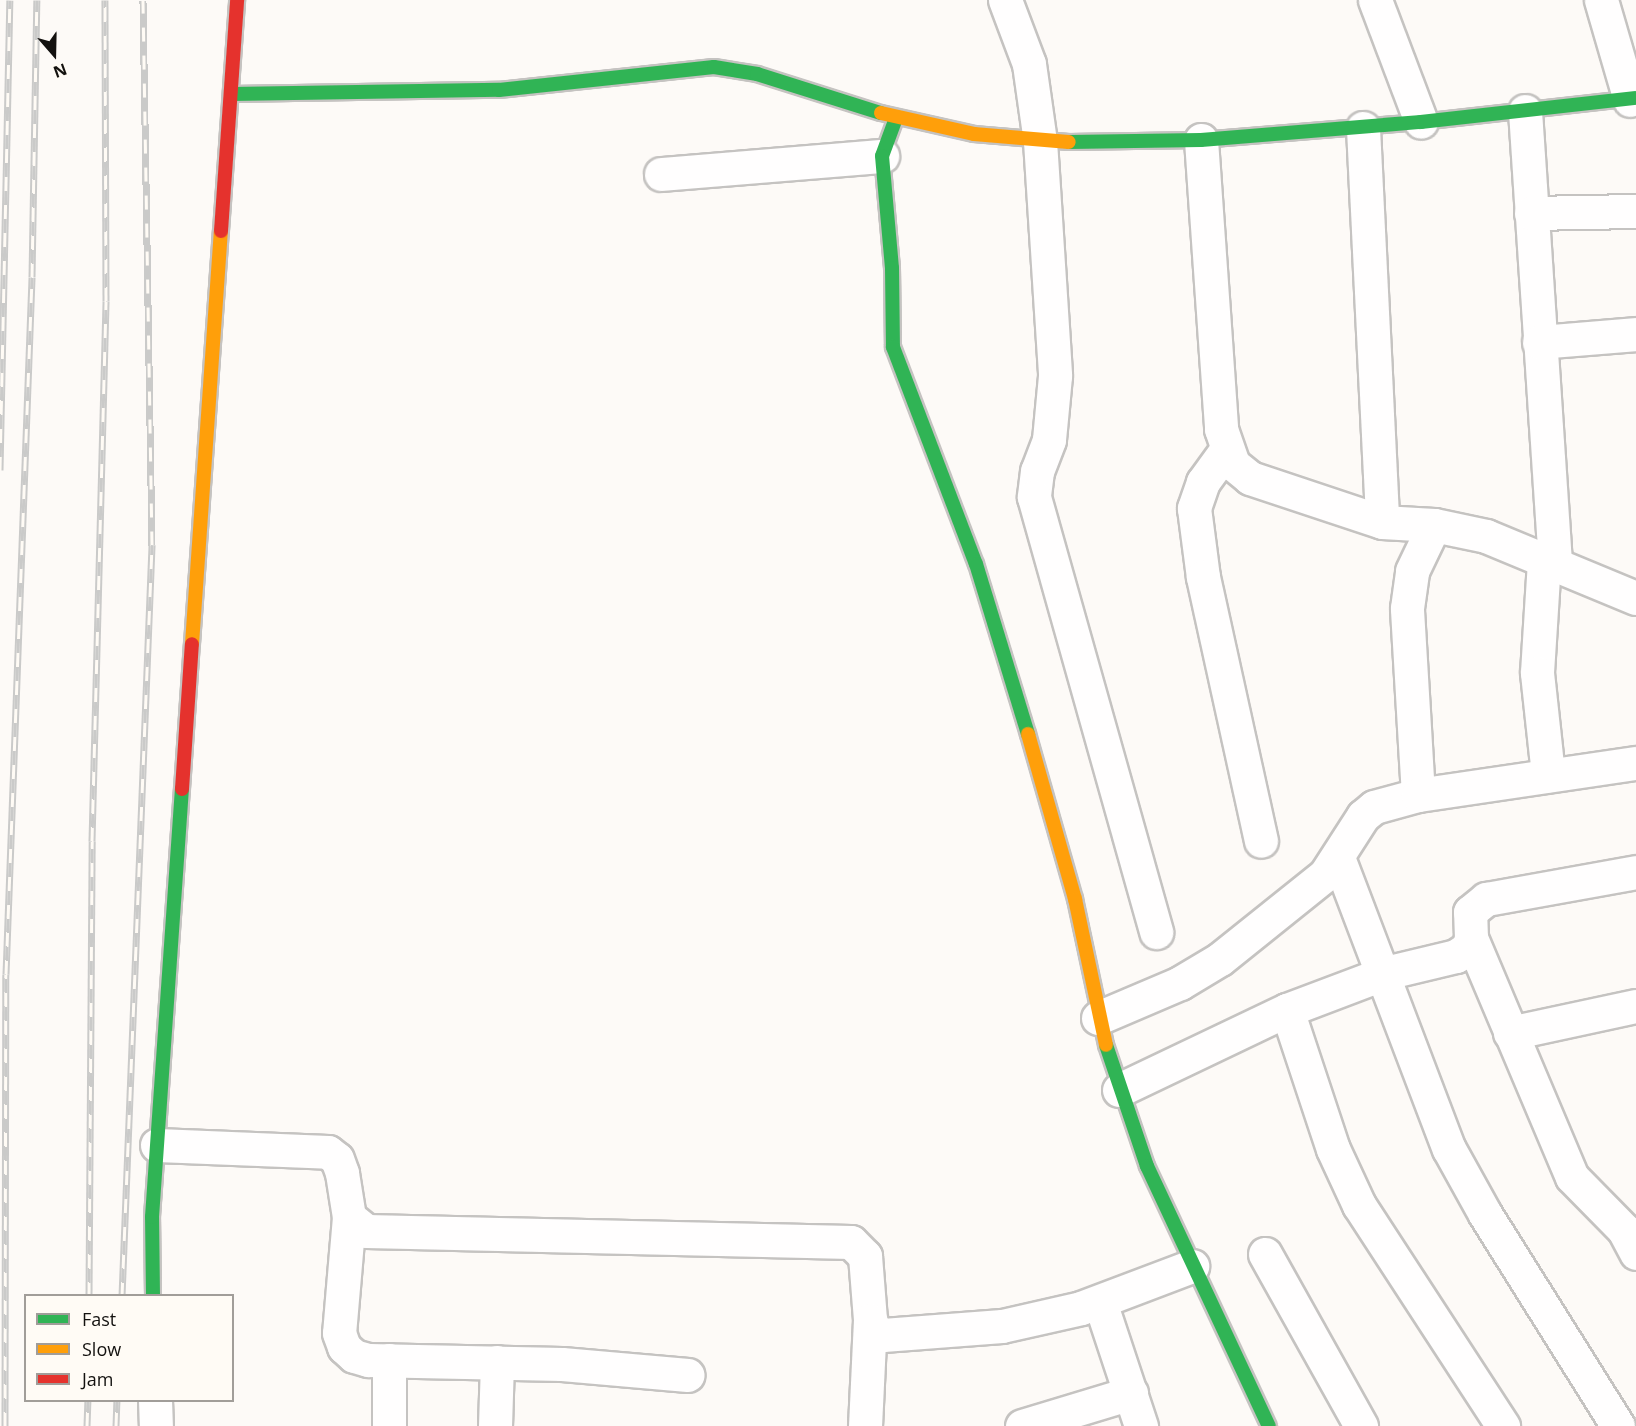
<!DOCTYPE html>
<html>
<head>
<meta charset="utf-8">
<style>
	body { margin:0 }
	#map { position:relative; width:1636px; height:1426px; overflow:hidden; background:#fdfaf7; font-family:"Open Sans",sans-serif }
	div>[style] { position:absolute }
	.roads { filter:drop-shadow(2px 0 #c5c3c1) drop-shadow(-2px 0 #c5c3c1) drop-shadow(0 2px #c5c3c1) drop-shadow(0 -2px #c5c3c1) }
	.street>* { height:33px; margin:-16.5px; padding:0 16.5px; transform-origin:16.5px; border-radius:16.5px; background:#fffefe }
	.fast>* { height:14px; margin:-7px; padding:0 7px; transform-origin:7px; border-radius:7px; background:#30b455 }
	.slow>* { height:14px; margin:-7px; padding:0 7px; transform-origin:7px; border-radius:7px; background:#ff9f0a }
	.jam>* { height:14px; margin:-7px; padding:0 7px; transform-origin:7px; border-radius:7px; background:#e5322d }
	.rail>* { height:7px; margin-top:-3.5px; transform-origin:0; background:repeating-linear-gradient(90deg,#fffbf5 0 14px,#cacac9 0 28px); box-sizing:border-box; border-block:2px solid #cacac9 }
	span { translate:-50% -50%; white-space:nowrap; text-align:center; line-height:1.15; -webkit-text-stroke:4.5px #fffbf5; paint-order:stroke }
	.legend { position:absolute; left:24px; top:1294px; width:210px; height:108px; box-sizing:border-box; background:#fffbf5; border:2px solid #a19d99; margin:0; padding:8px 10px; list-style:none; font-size:18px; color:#13110f }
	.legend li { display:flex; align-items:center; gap:12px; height:30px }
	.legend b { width:30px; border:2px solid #a19d99 }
	.north { position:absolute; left:24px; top:24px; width:60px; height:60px; -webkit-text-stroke:4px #fffbf5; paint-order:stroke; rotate:160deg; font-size:16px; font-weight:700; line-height:24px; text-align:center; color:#13110f }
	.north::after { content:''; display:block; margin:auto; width:21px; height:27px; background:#13110f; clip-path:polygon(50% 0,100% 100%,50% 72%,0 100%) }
</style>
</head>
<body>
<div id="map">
	<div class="roads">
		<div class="street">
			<div style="left:1005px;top:0;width:68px;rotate:69.4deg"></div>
			<div style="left:1029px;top:64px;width:78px;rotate:81.9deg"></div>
			<div style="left:1040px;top:141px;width:235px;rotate:86.3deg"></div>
			<div style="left:1055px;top:376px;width:64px;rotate:95.4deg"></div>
			<div style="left:1049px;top:440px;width:33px;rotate:111deg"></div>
			<div style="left:1037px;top:471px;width:26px;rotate:97deg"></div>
			<div style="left:1034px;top:497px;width:452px;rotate:74.3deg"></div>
			<div style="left:1375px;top:0;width:130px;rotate:69.3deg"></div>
			<div style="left:1601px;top:0;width:104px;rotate:73.8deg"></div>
			<div style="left:1525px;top:111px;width:457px;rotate:86.2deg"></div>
			<div style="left:1363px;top:128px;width:394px;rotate:87.2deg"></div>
			<div style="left:1201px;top:140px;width:290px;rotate:86deg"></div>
			<div style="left:1221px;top:429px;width:37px;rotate:71deg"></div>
			<div style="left:1233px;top:464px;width:22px;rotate:39deg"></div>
			<div style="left:1250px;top:478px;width:139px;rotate:18.4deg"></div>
			<div style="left:1382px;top:522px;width:52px;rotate:3.3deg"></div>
			<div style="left:1434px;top:525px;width:53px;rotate:11.9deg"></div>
			<div style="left:1486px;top:536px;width:162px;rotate:22.5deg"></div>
			<div style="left:661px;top:174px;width:222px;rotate:-4.7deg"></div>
			<div style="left:1531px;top:213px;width:105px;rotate:-1.1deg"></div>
			<div style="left:1539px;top:342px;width:97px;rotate:-4.7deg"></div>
			<div style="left:1227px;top:449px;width:41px;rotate:126deg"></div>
			<div style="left:1203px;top:482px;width:28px;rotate:109deg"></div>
			<div style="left:1194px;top:508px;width:70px;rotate:82.6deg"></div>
			<div style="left:1203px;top:577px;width:270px;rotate:77.6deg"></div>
			<div style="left:1544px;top:561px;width:112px;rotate:93.6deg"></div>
			<div style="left:1537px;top:673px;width:103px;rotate:83.8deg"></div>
			<div style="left:1418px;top:795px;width:187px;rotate:-93.4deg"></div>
			<div style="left:1407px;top:608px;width:37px;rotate:-82deg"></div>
			<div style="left:1412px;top:571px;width:51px;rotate:-64.4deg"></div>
			<div style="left:1339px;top:860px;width:309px;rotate:69.2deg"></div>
			<div style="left:1449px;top:1149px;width:74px;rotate:61deg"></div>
			<div style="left:1485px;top:1214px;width:250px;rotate:57.9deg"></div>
			<div style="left:1471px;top:938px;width:259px;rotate:67.1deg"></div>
			<div style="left:1572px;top:1177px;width:74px;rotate:45.5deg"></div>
			<div style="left:1624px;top:1230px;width:26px;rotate:62deg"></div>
			<div style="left:1287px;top:1010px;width:146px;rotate:71.7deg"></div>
			<div style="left:1333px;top:1149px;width:62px;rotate:65.1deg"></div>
			<div style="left:1359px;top:1205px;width:264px;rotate:56.9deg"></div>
			<div style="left:1098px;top:1018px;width:89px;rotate:-23.1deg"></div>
			<div style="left:1180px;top:983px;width:47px;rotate:-31deg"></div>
			<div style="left:1220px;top:959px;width:134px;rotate:-38.7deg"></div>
			<div style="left:1325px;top:875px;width:70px;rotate:-57.2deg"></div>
			<div style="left:1363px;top:816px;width:14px;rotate:-39deg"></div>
			<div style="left:1374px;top:807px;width:46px;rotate:-15.3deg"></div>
			<div style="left:1418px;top:795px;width:220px;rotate:-8.4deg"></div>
			<div style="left:1510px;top:1033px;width:129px;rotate:-12.1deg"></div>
			<div style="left:1119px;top:1090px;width:186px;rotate:-25.5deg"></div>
			<div style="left:1287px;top:1010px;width:105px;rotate:-20.7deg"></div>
			<div style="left:1385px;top:973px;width:73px;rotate:-13.5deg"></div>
			<div style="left:1456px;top:956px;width:14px;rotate:-34deg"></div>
			<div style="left:1468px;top:948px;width:10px;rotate:-73deg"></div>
			<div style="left:1471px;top:938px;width:26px;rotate:-92deg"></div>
			<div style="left:1470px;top:912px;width:21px;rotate:-39deg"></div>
			<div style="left:1486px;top:899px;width:152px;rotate:-10.2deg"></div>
			<div style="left:157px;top:1145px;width:171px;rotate:2.3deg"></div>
			<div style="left:328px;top:1152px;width:11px;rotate:38deg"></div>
			<div style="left:337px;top:1159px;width:15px;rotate:70deg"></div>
			<div style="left:342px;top:1173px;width:45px;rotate:81deg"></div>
			<div style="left:349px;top:1217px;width:22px;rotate:39deg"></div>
			<div style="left:366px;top:1231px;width:485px;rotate:1.3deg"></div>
			<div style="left:851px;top:1242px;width:20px;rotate:45deg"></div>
			<div style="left:865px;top:1256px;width:64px;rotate:85.5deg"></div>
			<div style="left:870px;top:1320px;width:11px;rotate:68deg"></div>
			<div style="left:874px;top:1330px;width:10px;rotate:29deg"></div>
			<div style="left:883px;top:1335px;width:119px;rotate:-4.3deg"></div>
			<div style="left:1002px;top:1326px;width:81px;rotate:-12.8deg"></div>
			<div style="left:1081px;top:1308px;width:119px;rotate:-20.7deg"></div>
			<div style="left:349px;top:1217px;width:116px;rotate:94.9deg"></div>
			<div style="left:339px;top:1333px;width:15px;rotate:70deg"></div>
			<div style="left:344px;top:1347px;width:13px;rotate:42deg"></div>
			<div style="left:354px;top:1356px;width:15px;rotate:16deg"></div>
			<div style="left:368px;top:1360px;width:194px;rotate:1.2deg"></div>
			<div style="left:562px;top:1364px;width:126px;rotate:5deg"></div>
			<div style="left:1265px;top:1254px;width:197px;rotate:60.8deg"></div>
			<div style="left:1100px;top:1302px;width:131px;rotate:71.7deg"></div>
			<div style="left:389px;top:1360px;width:66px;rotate:90deg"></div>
			<div style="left:155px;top:1400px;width:26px;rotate:88deg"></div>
			<div style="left:495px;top:1426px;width:64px;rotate:-88.2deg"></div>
			<div style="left:865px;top:1426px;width:106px;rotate:-87.3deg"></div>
			<div style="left:1022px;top:1426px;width:114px;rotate:-16.8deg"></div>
		</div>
		<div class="fast">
			<div style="left:231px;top:94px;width:268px;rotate:-0.9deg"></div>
			<div style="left:499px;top:90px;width:216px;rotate:-6.1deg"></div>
			<div style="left:714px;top:67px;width:44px;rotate:9.2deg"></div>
			<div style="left:757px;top:74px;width:130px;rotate:17.5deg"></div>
			<div style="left:896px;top:118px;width:40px;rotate:110.2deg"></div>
			<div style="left:882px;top:156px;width:112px;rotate:84.9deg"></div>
			<div style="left:892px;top:268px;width:79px;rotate:89.3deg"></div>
			<div style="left:893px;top:347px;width:232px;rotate:69.1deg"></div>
			<div style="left:976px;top:564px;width:178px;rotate:73deg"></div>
			<div style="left:1069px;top:142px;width:132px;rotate:-0.9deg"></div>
			<div style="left:1201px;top:140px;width:221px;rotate:-4.7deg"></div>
			<div style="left:1421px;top:122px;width:216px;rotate:-6.4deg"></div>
			<div style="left:1106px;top:1045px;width:128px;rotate:71.3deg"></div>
			<div style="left:1147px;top:1166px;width:287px;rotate:64.9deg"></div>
			<div style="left:153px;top:1296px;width:79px;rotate:-90.7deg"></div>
			<div style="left:152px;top:1217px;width:429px;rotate:-86deg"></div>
		</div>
		<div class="slow">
			<div style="left:881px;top:113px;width:95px;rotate:12.7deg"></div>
			<div style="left:974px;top:134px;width:95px;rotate:4.8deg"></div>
			<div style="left:192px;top:644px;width:414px;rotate:-86deg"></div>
			<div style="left:1028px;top:734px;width:172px;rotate:74.1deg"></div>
			<div style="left:1075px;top:899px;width:149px;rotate:78deg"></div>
		</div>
		<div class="jam">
			<div style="left:221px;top:231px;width:232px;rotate:-86deg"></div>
			<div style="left:182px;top:789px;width:145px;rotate:-86.1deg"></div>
		</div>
	</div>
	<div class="rail">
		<div style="left:0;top:470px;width:470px;rotate:-88.8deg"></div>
		<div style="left:89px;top:1296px;width:455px;rotate:-89.6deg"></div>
		<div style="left:92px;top:841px;width:540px;rotate:-88.51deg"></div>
		<div style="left:106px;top:301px;width:301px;rotate:-90.2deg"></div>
		<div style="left:122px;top:1296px;width:752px;rotate:-87.71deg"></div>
		<div style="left:152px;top:545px;width:545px;rotate:-90.95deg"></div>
		<div style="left:5px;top:1426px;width:452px;rotate:-89.9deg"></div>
		<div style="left:6px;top:974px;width:697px;rotate:-87.86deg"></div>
		<div style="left:32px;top:277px;width:277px;rotate:-89deg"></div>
		<div style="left:87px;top:1426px;width:26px;rotate:-88deg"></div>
		<div style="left:116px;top:1426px;width:26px;rotate:-88deg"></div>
	</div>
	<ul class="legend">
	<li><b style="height:8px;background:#30b455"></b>Fast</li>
	<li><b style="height:8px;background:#ff9f0a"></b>Slow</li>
	<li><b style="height:8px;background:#e5322d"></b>Jam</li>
	</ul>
	<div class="north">N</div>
</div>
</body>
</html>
